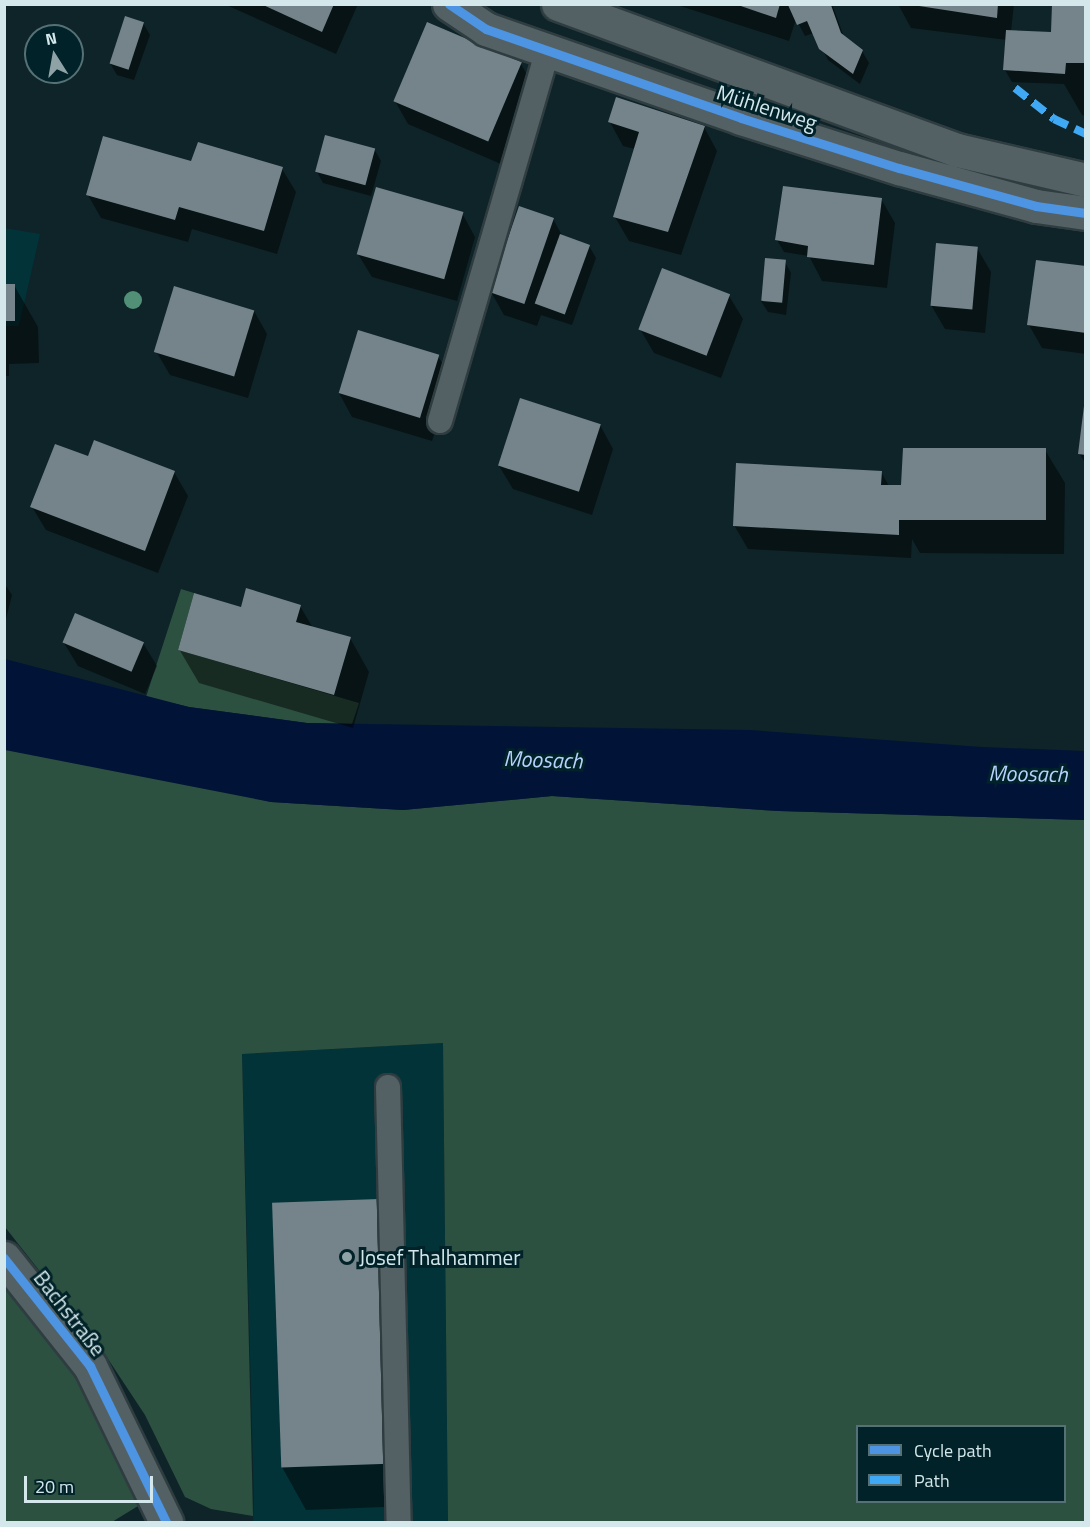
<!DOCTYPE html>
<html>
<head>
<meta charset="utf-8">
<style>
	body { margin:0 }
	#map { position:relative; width:1090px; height:1527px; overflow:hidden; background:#0e2428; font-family:"Titillium Web",sans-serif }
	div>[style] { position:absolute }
	.built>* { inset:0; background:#023339 }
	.green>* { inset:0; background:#2c5141 }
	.water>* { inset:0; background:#011437 }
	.shadow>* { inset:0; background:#0007 }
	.building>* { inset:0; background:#74848a; transform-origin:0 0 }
	.roads { filter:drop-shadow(2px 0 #2f3d41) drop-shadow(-2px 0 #2f3d41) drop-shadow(0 2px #2f3d41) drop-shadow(0 -2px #2f3d41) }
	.service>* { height:24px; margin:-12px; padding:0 12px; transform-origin:12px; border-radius:12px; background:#536164 }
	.minor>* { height:33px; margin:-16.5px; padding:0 16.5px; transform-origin:16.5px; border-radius:16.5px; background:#536164 }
	.quiet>* { height:8px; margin-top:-4px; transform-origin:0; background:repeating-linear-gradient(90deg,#3fa9f5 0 15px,transparent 0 23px) }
	.cycleway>* { height:9px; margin:-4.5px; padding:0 4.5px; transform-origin:4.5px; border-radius:4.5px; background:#4d94e3 }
	.trees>* { width:18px; height:18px; margin:-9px; border-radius:50%; background:#518f77 }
	.dots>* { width:16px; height:16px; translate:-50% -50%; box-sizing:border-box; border:3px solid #002228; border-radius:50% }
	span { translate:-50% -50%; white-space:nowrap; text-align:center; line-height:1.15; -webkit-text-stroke:6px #002228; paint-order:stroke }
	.street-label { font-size:21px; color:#d4e8ec }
	.poi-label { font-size:21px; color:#d4e8ec }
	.left { translate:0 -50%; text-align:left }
	.water-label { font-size:22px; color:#b6d2fd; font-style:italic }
	.frame { position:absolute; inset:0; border:6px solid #d4e8ec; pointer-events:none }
	.legend { position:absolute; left:856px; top:1425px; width:210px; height:78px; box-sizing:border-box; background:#002228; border:2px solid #557176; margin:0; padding:8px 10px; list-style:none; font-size:18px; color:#d4e8ec }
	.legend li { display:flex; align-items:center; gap:12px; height:30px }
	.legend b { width:30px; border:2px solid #557176 }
	.north { position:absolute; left:24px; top:24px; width:60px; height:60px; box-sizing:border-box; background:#002228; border:2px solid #557176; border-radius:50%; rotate:349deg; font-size:16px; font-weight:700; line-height:24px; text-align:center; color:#d4e8ec }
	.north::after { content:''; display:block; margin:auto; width:21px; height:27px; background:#8fa3a7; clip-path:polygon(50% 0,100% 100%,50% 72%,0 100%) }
	.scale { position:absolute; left:24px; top:1476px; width:129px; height:27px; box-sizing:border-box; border:3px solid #d4e8ec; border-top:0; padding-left:8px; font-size:18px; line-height:21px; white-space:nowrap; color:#d4e8ec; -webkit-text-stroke:4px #002228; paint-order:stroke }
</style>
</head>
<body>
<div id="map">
	<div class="built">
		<div style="clip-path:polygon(4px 228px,40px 234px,19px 326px,5px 326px)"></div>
		<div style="clip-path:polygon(443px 1043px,448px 1522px,253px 1522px,254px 1502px,242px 1054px)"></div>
	</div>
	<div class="green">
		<div style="clip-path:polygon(181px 589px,194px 593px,178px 650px,359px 703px,352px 724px,307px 723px,189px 707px,146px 697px)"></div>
		<div style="clip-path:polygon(evenodd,5px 740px,271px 802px,403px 810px,552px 796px,779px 811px,1085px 820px,1085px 1522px,448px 1522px,443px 1043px,242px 1054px,253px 1516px,211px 1509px,185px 1497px,145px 1415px,104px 1353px,5px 1227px,5px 740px,858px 1426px,1064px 1426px,1064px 1502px,858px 1502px,858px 1426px)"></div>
		<div style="clip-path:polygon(4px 1283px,54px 1341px,89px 1393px,140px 1496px,138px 1506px,112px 1522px,5px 1522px)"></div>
	</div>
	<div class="water">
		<div style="clip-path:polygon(5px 659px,189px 707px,307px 723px,750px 730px,982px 747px,1085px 751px,1085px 820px,779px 811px,552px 796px,403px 810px,271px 802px,5px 750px)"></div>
	</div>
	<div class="shadow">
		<div style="clip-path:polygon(224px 4px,358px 4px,336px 54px)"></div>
		<div style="clip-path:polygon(674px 4px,832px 4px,844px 37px,862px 51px,869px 63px,860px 84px,828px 60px,814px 33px,805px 36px,796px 19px,789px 41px)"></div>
		<div style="clip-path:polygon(898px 4px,1014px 4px,1011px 31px,1052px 33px,1086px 4px,1086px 116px,1082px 115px,1064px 84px,1012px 82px,1005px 70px,1007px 40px,911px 28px)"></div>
		<div style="clip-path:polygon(143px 23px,150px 35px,134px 80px,117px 75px,110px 63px)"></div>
		<div style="clip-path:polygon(521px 64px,534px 87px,501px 164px,408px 124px,395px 101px)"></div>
		<div style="clip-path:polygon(610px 122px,704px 127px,717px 151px,681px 255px,629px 241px,615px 217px,635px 149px,623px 146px)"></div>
		<div style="clip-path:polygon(374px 149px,381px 161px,371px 196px,323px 183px,317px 172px)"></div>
		<div style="clip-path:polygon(282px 169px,296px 192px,277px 254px,192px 229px,188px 242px,101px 218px,88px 195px)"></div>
		<div style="clip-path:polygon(881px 199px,895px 223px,887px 288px,822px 281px,809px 256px,784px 252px,777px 240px)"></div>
		<div style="clip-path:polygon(462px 213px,475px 237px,457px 301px,372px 277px,358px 254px)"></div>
		<div style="clip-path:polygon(553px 219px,563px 237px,589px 246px,596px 258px,572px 325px,541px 315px,537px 326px,504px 315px,491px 292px)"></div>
		<div style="clip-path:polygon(977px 248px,991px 272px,985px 333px,945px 329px,931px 305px)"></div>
		<div style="clip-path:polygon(785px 262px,791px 273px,786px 315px,768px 312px,761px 301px)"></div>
		<div style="clip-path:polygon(1086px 268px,1086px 354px,1042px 348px,1029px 325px)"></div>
		<div style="clip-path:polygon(4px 284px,14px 285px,38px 327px,39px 363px,9px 364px,9px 376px,4px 376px)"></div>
		<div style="clip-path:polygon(729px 296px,743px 319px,721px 378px,654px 353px,640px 329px)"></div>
		<div style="clip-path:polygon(254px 311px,267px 334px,248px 398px,170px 375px,156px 351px)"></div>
		<div style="clip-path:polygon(438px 356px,452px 380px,432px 441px,352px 417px,339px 393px)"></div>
		<div style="clip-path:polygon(1086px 407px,1086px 464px,1079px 453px)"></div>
		<div style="clip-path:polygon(600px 425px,613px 449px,592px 515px,513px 489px,499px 466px)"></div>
		<div style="clip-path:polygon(1045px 450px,1065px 483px,1064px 554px,920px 553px,912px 539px,911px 558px,748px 549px,734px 525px,881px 472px,889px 486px,900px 487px)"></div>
		<div style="clip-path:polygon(89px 458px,174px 472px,188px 496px,158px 573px,46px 530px,32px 507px)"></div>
		<div style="clip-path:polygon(4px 583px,12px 595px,4px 627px)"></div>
		<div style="clip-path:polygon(300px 606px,313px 628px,350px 638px,369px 672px,353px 728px,199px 683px,179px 649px,242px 609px)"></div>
		<div style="clip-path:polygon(64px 643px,143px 643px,157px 666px,145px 694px,78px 666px)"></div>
		<div style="clip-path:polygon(402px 1243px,410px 1506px,306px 1510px,282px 1467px)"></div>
	</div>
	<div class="building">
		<div style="clip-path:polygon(261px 4px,334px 4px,322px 32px)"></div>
		<div style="clip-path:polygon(735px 4px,780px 4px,776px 18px)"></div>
		<div style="clip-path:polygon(906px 4px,998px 4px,997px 18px)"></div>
		<div style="clip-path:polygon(1052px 4px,1086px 4px,1086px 63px,1066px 63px,1065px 74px,1003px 70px,1006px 30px,1051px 32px)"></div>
		<div style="clip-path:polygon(788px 5px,831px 5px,841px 33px,863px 50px,853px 74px,819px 49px,807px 21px,797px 25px)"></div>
		<div style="left:125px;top:16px;width:20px;height:50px;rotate:18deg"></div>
		<div style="left:427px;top:22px;width:103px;height:86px;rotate:23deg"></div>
		<div style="clip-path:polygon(616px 97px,705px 126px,668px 232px,613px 217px,639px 132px,608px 122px)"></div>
		<div style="left:325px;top:135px;width:52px;height:38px;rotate:15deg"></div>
		<div style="clip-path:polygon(103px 136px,191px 161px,198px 142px,283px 167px,264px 231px,179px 207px,175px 220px,86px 195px)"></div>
		<div style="clip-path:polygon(783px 186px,882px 198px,874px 265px,807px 257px,808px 246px,775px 240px)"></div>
		<div style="left:376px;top:187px;width:91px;height:70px;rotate:16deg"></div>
		<div style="left:519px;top:206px;width:37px;height:91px;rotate:19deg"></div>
		<div style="left:560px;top:234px;width:32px;height:74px;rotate:20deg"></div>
		<div style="left:936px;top:243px;width:42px;height:63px;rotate:5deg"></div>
		<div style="left:765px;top:258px;width:21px;height:43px;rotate:5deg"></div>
		<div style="clip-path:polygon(1036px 260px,1086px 266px,1086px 333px,1027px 325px)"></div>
		<div style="left:662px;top:268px;width:73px;height:66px;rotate:21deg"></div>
		<div style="left:4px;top:284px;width:11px;height:37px"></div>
		<div style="left:174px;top:286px;width:84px;height:69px;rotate:17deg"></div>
		<div style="left:358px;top:330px;width:85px;height:66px;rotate:17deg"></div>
		<div style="left:520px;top:398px;width:85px;height:71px;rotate:18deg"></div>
		<div style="clip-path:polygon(1084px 406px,1086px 406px,1086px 455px,1078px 454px)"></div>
		<div style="clip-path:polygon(94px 440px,175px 471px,145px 551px,30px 507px,55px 444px,88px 456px)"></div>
		<div style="clip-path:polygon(903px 448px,1046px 448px,1046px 520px,899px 520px,899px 535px,733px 526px,736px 463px,882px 471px,881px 485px,901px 485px)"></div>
		<div style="clip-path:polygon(246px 588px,301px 605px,296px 622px,351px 637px,334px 695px,178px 650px,194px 593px,241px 607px)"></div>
		<div style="left:75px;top:613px;width:75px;height:32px;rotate:23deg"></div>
		<div style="left:379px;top:1199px;width:265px;height:107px;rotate:88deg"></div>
	</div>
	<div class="roads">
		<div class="service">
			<div style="left:440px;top:421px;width:386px;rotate:-73.8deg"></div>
			<div style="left:388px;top:1087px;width:435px;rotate:88.6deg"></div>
		</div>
		<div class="minor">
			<div style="left:449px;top:4px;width:45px;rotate:34deg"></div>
			<div style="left:486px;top:29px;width:270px;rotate:19.2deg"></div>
			<div style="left:741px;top:118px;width:166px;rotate:17.6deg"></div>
			<div style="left:899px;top:168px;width:142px;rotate:15.5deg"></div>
			<div style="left:1036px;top:206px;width:50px;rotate:8deg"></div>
			<div style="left:558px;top:4px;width:425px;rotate:20.1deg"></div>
			<div style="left:957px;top:150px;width:132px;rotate:13.1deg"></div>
			<div style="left:4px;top:1258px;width:138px;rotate:51.5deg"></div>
			<div style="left:90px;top:1366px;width:174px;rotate:64deg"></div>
		</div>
	</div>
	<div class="quiet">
		<div style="left:1015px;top:88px;width:50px;rotate:38.5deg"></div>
		<div style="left:1054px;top:119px;width:35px;rotate:25deg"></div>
	</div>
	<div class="cycleway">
		<div style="left:449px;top:4px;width:45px;rotate:34deg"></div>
		<div style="left:486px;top:29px;width:270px;rotate:19.2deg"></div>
		<div style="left:741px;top:118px;width:166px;rotate:17.6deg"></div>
		<div style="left:899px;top:168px;width:142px;rotate:15.5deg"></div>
		<div style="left:1036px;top:206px;width:50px;rotate:8deg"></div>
		<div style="left:4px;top:1258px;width:138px;rotate:51.5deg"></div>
		<div style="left:90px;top:1366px;width:174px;rotate:64deg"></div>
	</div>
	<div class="trees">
		<div style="left:133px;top:300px"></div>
	</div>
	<div class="dots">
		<div style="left:347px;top:1257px;background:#8fa3a7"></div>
	</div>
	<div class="street-label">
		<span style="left:767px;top:107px;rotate:18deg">Mühlenweg</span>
		<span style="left:70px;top:1313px;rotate:52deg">Bachstraße</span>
	</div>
	<div class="poi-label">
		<span class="left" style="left:359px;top:1257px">Josef Thalhammer</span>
	</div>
	<div class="water-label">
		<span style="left:543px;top:760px;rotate:2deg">Moosach</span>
		<span style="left:1028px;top:774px;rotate:1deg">Moosach</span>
	</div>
	<div class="frame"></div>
	<ul class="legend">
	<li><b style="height:8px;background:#4d94e3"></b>Cycle path</li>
	<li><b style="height:8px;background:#3fa9f5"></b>Path</li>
	</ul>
	<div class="north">N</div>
	<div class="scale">20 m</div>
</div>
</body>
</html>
